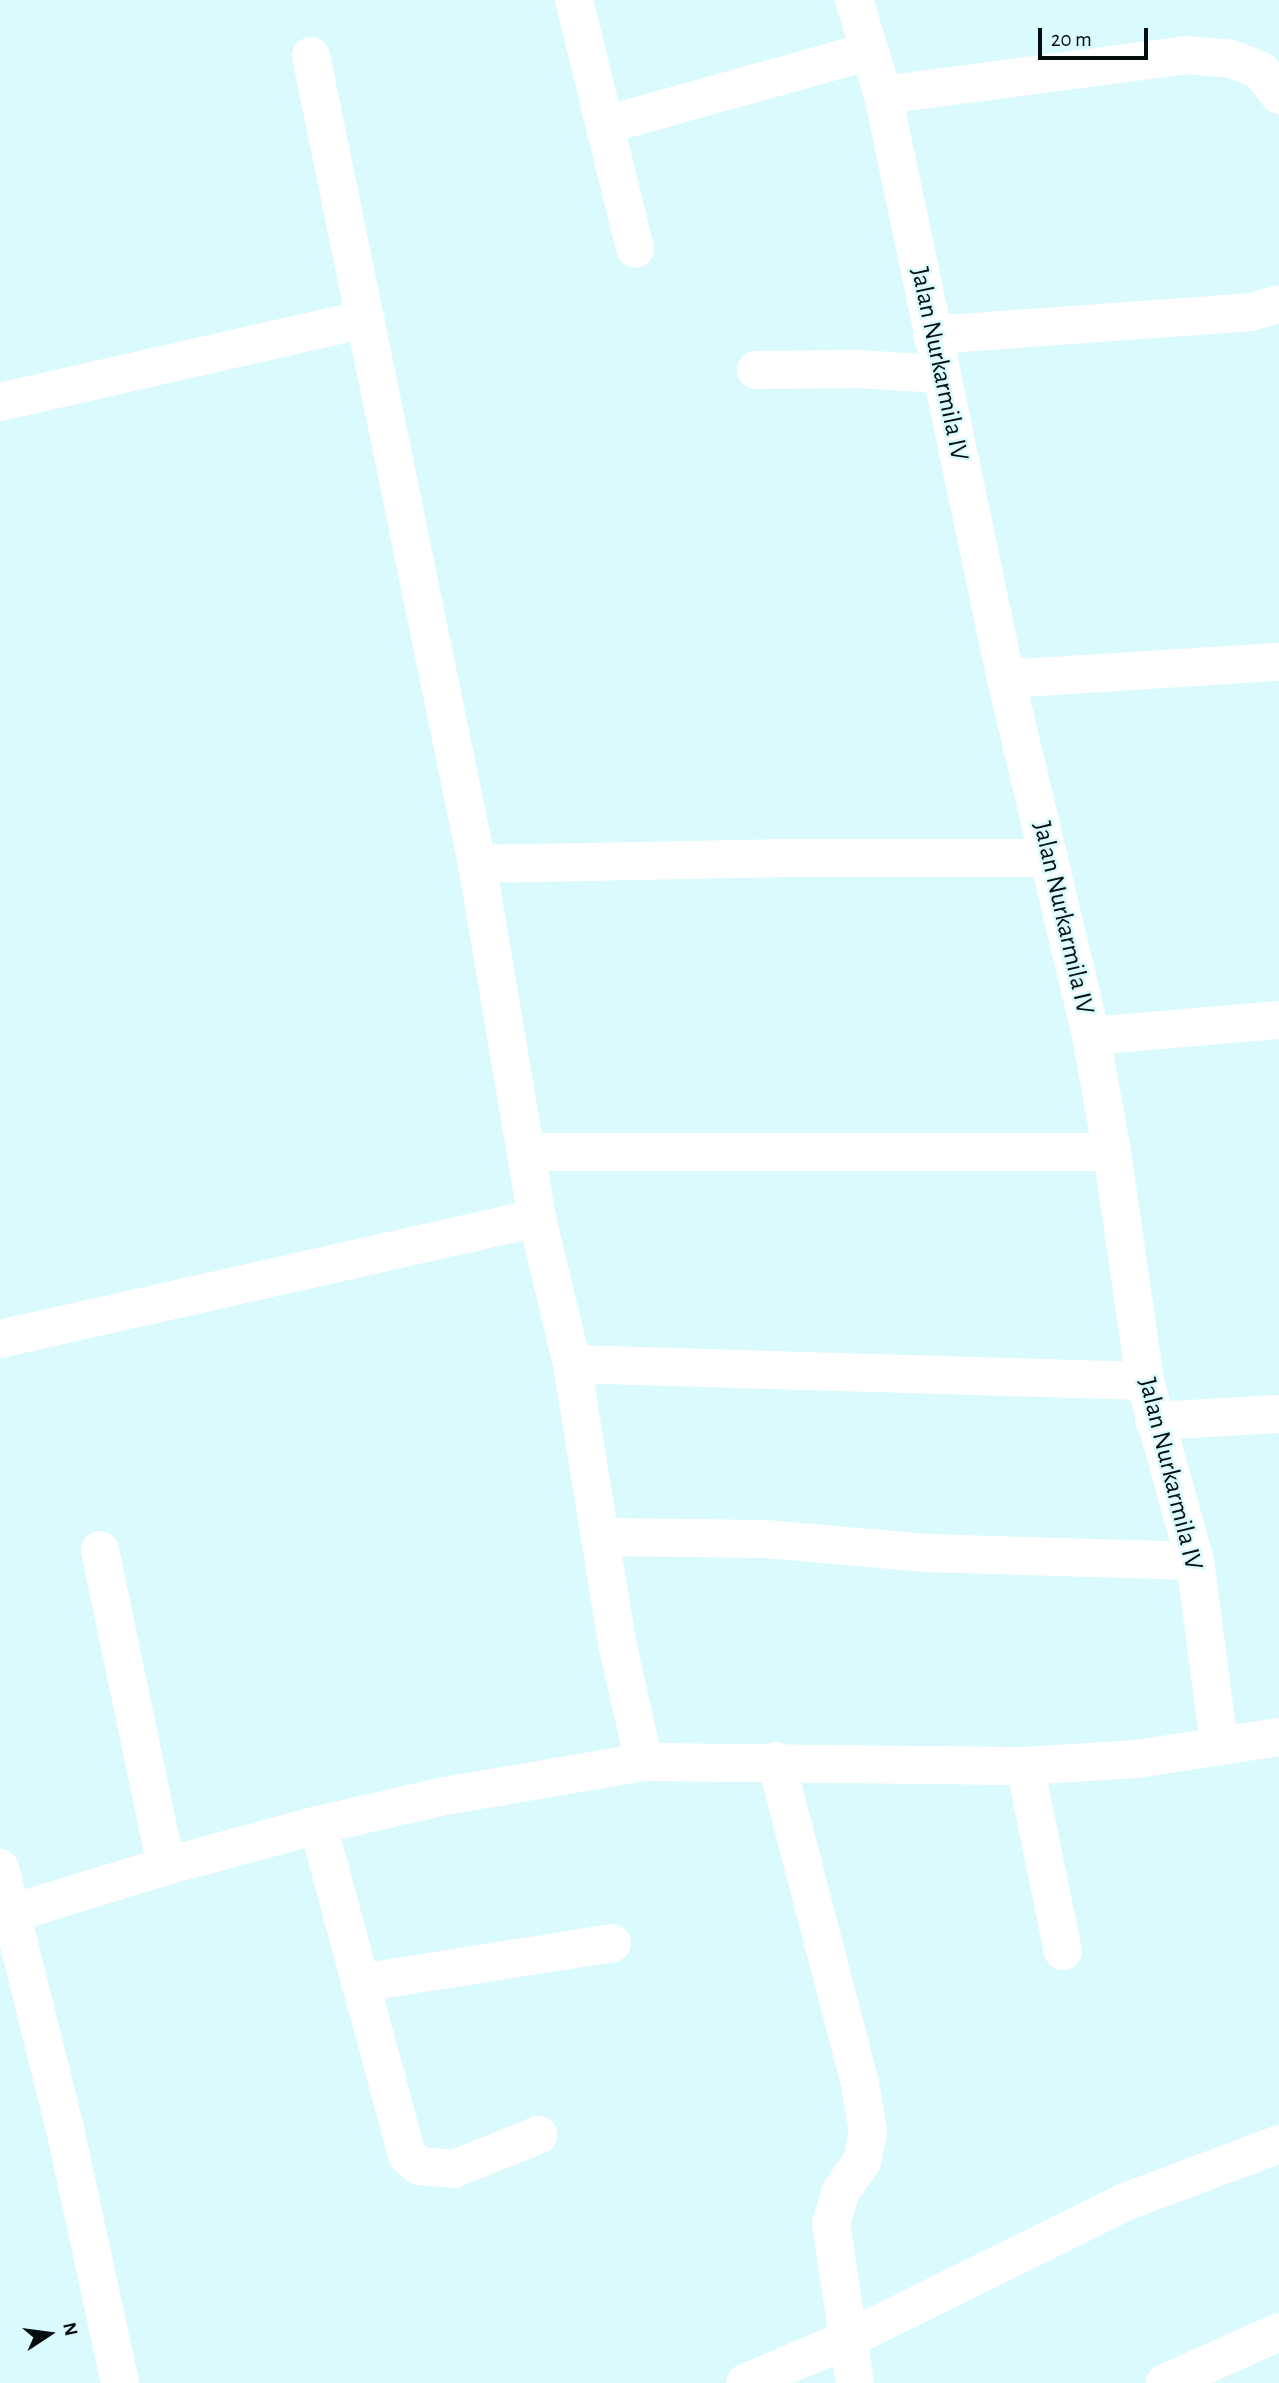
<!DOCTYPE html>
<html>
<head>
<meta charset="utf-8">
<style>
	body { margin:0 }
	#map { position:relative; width:1279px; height:2383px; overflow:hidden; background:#dbfafd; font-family:"Alegreya Sans",sans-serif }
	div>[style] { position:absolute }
	.minor>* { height:38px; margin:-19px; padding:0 19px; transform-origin:19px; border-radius:19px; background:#fff }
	span { translate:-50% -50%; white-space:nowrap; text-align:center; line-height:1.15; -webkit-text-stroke:5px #dbfafd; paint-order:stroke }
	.street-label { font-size:26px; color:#040e0f }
	.north { position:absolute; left:14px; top:2299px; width:70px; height:70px; -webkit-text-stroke:5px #dbfafd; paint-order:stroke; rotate:77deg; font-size:19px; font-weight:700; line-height:28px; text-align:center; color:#040e0f }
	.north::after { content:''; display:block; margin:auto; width:24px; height:32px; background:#040e0f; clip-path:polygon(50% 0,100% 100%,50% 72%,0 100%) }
	.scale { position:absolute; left:1038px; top:28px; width:110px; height:32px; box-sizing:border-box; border:4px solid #040e0f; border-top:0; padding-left:9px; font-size:21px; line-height:24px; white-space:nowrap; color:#040e0f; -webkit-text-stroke:5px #dbfafd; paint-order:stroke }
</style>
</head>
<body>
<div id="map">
	<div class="minor">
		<div style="left:574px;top:0;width:256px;rotate:76.2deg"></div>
		<div style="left:854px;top:0;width:99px;rotate:73deg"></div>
		<div style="left:883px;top:95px;width:597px;rotate:78.11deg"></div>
		<div style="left:1006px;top:679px;width:367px;rotate:76.6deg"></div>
		<div style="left:1091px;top:1036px;width:118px;rotate:79.7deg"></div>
		<div style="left:1112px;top:1152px;width:231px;rotate:81.8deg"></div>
		<div style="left:1145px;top:1381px;width:187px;rotate:74.5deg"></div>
		<div style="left:1195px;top:1561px;width:185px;rotate:82.5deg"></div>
		<div style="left:311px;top:56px;width:825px;rotate:78.39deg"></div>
		<div style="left:477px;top:864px;width:359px;rotate:80.4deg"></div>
		<div style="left:537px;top:1218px;width:150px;rotate:76.5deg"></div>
		<div style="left:572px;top:1364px;width:287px;rotate:80.8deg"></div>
		<div style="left:618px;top:1647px;width:118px;rotate:77.3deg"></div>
		<div style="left:883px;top:95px;width:306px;rotate:-7.5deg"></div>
		<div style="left:1186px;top:55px;width:46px;rotate:5deg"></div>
		<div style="left:1232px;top:59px;width:31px;rotate:22deg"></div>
		<div style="left:1261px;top:71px;width:30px;rotate:53deg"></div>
		<div style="left:605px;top:125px;width:275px;rotate:-15.6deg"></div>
		<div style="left:932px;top:335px;width:319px;rotate:-4.1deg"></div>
		<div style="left:1250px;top:312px;width:30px;rotate:-15deg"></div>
		<div style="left:756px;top:370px;width:101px;rotate:-0.6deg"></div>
		<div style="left:857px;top:369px;width:83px;rotate:3.4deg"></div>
		<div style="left:0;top:402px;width:375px;rotate:-12.8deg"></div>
		<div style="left:1006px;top:679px;width:274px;rotate:-3.6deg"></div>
		<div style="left:477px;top:864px;width:302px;rotate:-1.1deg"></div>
		<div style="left:779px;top:858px;width:270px"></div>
		<div style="left:1091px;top:1036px;width:189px;rotate:-4.9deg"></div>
		<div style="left:526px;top:1152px;width:586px"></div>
		<div style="left:0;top:1339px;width:550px;rotate:-12.7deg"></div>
		<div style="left:572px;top:1364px;width:573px;rotate:1.7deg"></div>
		<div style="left:1154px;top:1421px;width:125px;rotate:-3.2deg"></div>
		<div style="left:600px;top:1537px;width:166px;rotate:0.7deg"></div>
		<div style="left:766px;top:1539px;width:161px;rotate:5deg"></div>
		<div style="left:926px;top:1553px;width:269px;rotate:1.7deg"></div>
		<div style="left:100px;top:1550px;width:323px;rotate:78.2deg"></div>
		<div style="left:776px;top:1761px;width:334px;rotate:75.4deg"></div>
		<div style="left:860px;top:2084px;width:48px;rotate:80.3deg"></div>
		<div style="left:868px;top:2131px;width:31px;rotate:101deg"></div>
		<div style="left:862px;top:2161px;width:37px;rotate:125deg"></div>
		<div style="left:841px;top:2191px;width:34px;rotate:107deg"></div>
		<div style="left:831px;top:2223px;width:162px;rotate:81.5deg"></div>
		<div style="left:1025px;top:1766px;width:189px;rotate:78.4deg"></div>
		<div style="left:318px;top:1825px;width:342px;rotate:74.9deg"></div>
		<div style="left:407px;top:2155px;width:16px;rotate:43deg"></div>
		<div style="left:419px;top:2166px;width:35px;rotate:5deg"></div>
		<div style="left:454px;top:2169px;width:91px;rotate:-22deg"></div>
		<div style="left:0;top:1868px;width:264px;rotate:76deg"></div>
		<div style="left:64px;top:2124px;width:265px;rotate:77.8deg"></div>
		<div style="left:0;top:1917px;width:174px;rotate:-17.1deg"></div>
		<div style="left:166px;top:1866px;width:157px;rotate:-15.1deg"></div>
		<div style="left:318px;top:1825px;width:130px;rotate:-12.9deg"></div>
		<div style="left:445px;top:1796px;width:202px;rotate:-9.7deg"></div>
		<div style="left:644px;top:1762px;width:381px;rotate:0.6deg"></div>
		<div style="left:1025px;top:1766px;width:112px;rotate:-3.6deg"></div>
		<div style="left:1137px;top:1759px;width:144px;rotate:-8.8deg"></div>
		<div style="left:360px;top:1983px;width:255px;rotate:-9deg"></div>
		<div style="left:745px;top:2383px;width:112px;rotate:-23.1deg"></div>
		<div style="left:848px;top:2339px;width:309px;rotate:-26.3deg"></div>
		<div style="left:1125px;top:2202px;width:165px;rotate:-20.6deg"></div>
		<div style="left:1165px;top:2383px;width:125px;rotate:-24.1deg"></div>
	</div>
	<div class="street-label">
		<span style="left:939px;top:364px;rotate:78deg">Jalan Nurkarmila IV</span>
		<span style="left:1063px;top:918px;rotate:77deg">Jalan Nurkarmila IV</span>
		<span style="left:1170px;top:1474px;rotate:76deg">Jalan Nurkarmila IV</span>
	</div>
	<div class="north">N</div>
	<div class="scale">20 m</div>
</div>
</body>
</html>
